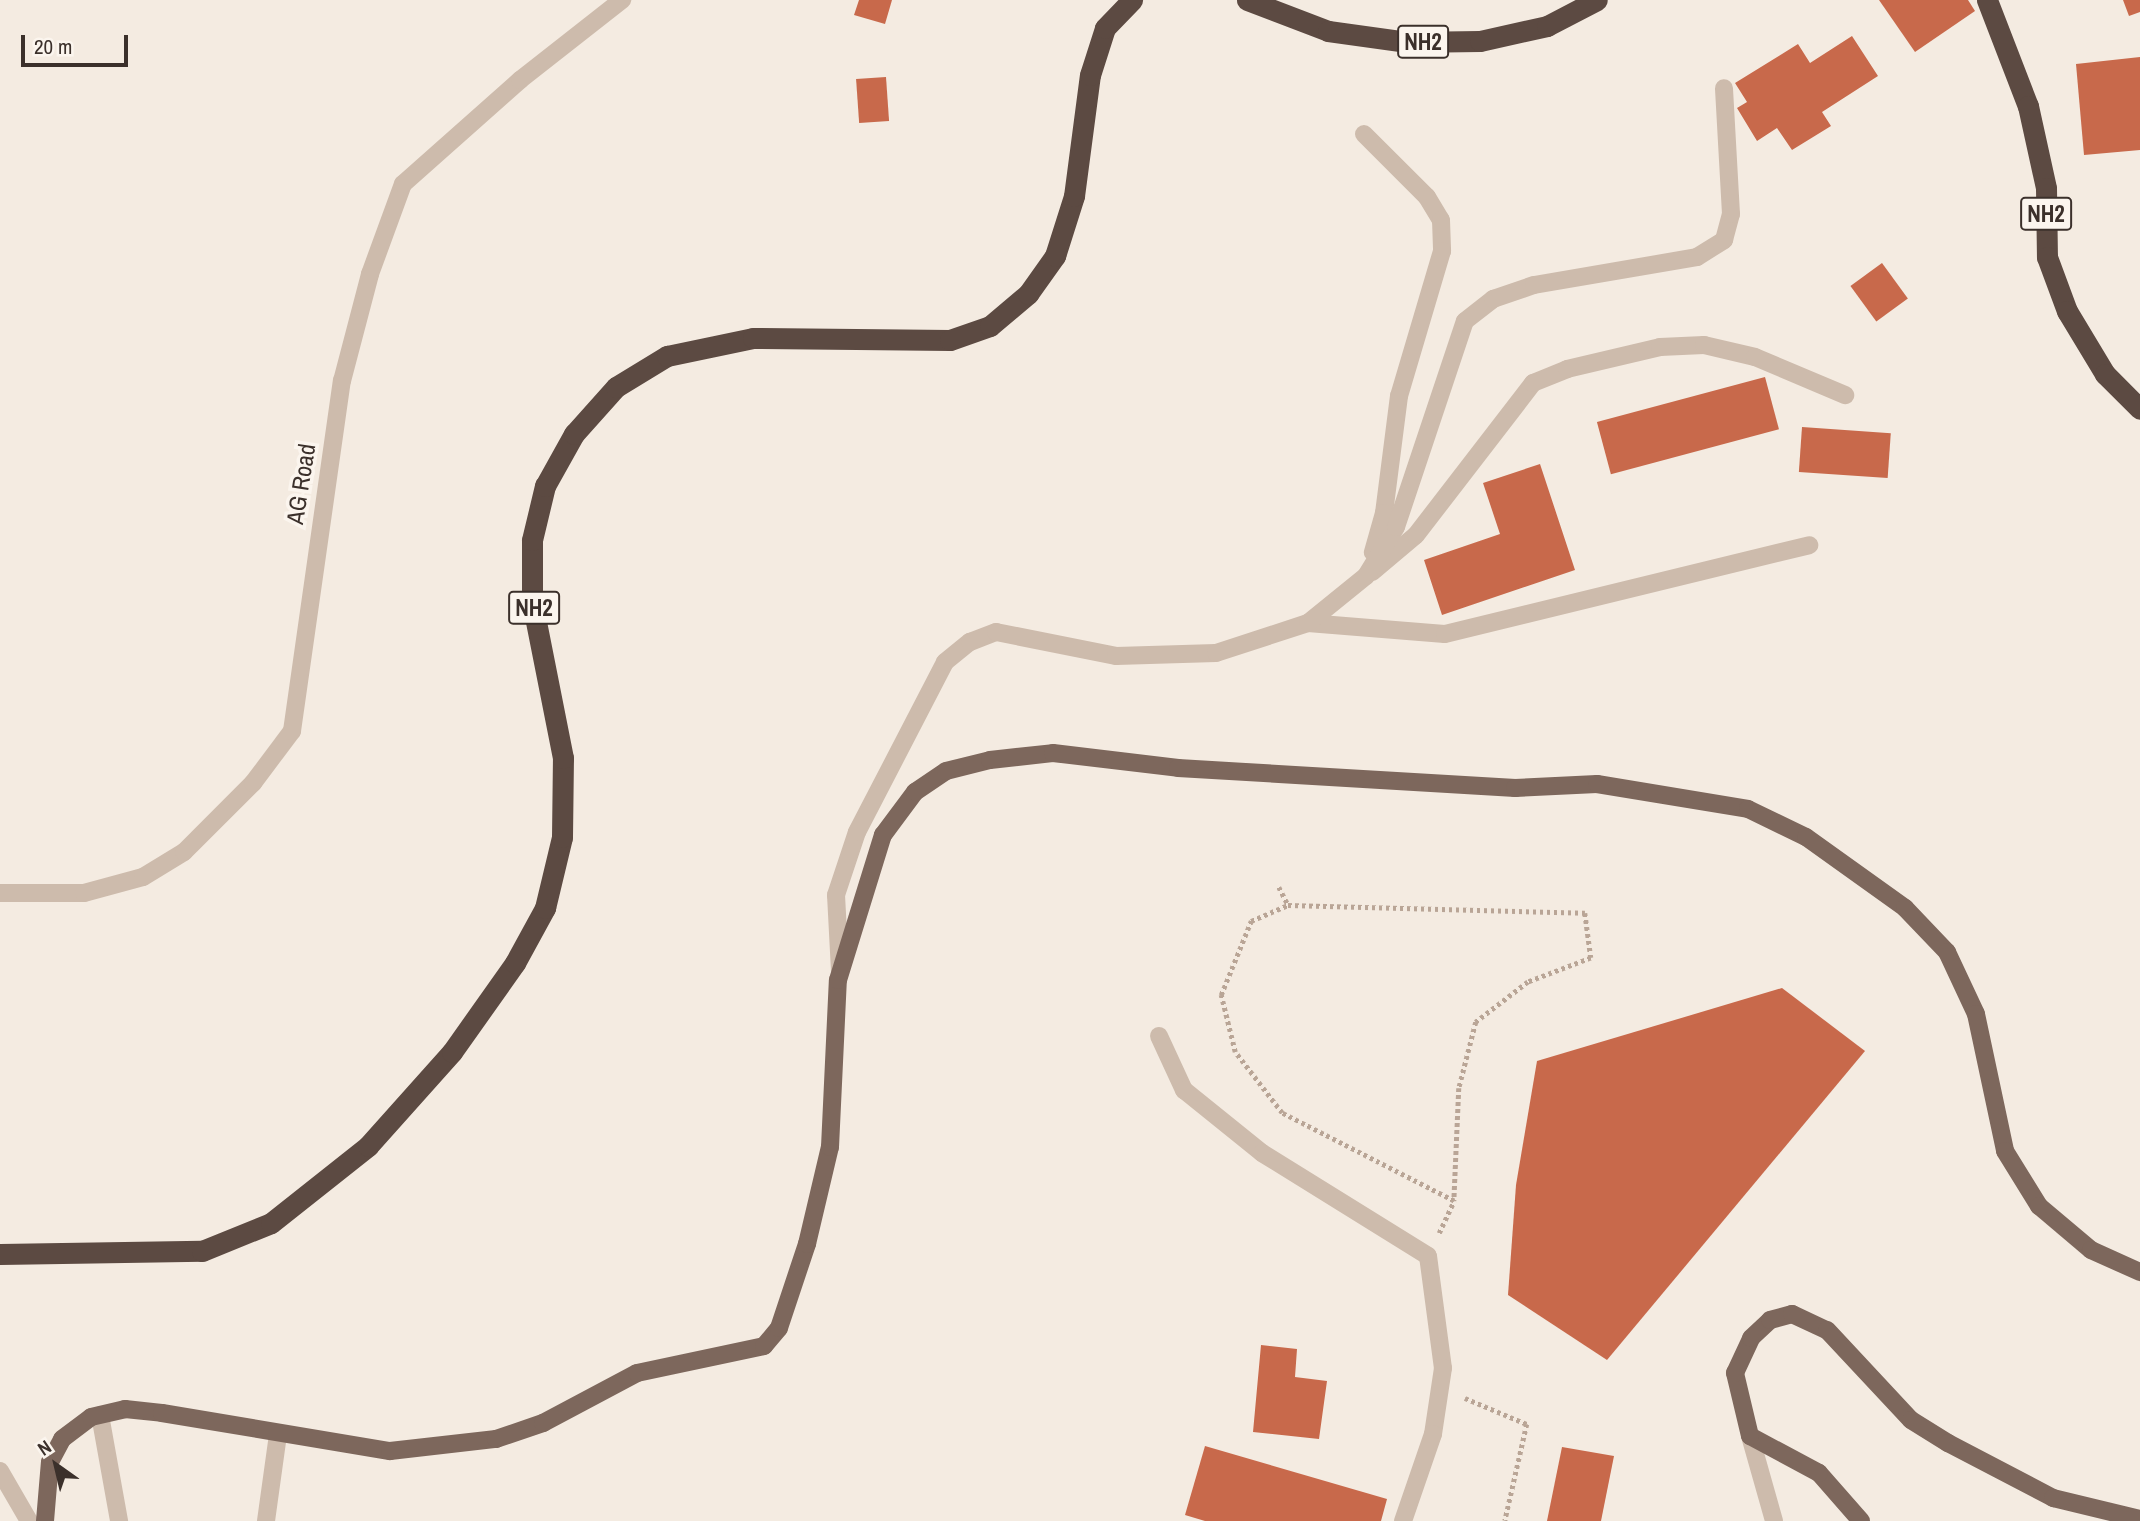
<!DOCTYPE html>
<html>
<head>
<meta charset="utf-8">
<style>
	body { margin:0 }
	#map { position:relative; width:2140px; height:1521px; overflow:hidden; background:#f4ebe1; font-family:"Archivo Narrow",sans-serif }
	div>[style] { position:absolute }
	.building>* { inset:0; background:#c8694b; transform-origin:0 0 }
	.path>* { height:4.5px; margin-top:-2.25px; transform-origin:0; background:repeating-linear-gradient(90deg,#b9a596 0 3.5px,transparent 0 7px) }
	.minor>* { height:18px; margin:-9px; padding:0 9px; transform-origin:9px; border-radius:9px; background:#cdbbac }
	.major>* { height:18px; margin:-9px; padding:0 9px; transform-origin:9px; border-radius:9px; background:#7d675c }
	.highway>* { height:21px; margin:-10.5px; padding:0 10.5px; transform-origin:10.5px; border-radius:10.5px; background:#5c4a42 }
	span { translate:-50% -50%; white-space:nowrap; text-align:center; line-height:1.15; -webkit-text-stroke:7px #fbf5ee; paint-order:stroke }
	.shield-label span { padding:2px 5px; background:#fbf5ee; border:2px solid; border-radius:5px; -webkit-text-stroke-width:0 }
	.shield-label { font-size:23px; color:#3b302b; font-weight:700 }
	.street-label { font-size:24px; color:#3b302b }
	.north { position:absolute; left:21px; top:1430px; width:70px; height:70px; -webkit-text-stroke:5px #fbf5ee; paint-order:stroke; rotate:326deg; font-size:19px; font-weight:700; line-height:28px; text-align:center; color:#3b302b }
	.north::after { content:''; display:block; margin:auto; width:24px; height:32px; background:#3b302b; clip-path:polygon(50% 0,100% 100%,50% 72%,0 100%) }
	.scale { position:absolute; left:21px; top:35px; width:107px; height:32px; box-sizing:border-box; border:4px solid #3b302b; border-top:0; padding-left:9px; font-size:21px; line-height:24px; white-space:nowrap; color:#3b302b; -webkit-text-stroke:5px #fbf5ee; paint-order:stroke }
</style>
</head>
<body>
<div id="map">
	<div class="building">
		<div style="clip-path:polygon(859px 0,892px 0,885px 24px,854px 15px)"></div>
		<div style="clip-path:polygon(1879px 0,1968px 0,1975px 11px,1915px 52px)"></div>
		<div style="clip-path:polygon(2123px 0,2140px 0,2140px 12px,2129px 16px)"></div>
		<div style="clip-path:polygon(1852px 36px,1878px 76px,1822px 112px,1831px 126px,1792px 150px,1777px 128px,1757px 141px,1737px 108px,1747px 102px,1735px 83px,1798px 44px,1810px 63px)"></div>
		<div style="clip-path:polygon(2140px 57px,2140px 150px,2084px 155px,2076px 64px)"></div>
		<div style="left:886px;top:77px;width:44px;height:30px;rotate:86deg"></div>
		<div style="left:1882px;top:263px;width:44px;height:39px;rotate:54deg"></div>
		<div style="left:1765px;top:377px;width:54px;height:174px;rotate:75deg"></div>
		<div style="left:1802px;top:427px;width:89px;height:45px;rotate:4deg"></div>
		<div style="clip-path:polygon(1540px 464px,1575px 570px,1442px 615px,1424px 560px,1500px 534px,1483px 483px)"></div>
		<div style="clip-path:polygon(1782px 988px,1865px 1051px,1607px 1360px,1508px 1295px,1516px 1185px,1537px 1061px)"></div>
		<div style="clip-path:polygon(1261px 1345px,1297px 1349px,1295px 1377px,1327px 1381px,1319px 1439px,1253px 1432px)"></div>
		<div style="clip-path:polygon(1205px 1446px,1387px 1499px,1381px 1521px,1205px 1521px,1185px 1515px)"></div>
		<div style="clip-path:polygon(1562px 1447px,1614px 1456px,1601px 1521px,1547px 1521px)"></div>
	</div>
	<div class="path">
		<div style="left:1279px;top:887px;width:20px;rotate:63deg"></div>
		<div style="left:1439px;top:1233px;width:35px;rotate:-65deg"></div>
		<div style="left:1454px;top:1201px;width:193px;rotate:-152.9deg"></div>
		<div style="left:1282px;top:1113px;width:77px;rotate:-127.6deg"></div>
		<div style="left:1235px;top:1052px;width:59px;rotate:-103.8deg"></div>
		<div style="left:1221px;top:995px;width:80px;rotate:-67.9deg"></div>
		<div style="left:1251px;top:921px;width:40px;rotate:-23.4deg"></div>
		<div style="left:1288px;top:905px;width:297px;rotate:1.5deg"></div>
		<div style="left:1585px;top:913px;width:45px;rotate:82.4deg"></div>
		<div style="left:1591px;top:958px;width:67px;rotate:159.1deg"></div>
		<div style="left:1528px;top:982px;width:66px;rotate:142.4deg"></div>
		<div style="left:1476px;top:1022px;width:68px;rotate:104.4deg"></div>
		<div style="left:1459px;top:1088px;width:113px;rotate:92.5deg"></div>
		<div style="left:1465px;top:1398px;width:67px;rotate:22.8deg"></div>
		<div style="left:1527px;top:1424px;width:99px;rotate:102.8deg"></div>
	</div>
	<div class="minor">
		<div style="left:1364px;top:134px;width:89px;rotate:45deg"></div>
		<div style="left:1427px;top:197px;width:27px;rotate:59deg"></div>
		<div style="left:1441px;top:220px;width:31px;rotate:88deg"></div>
		<div style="left:1442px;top:251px;width:151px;rotate:106.5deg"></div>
		<div style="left:1399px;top:396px;width:118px;rotate:97.3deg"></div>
		<div style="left:1384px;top:513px;width:41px;rotate:105.8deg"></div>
		<div style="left:1372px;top:572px;width:57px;rotate:-40.1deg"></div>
		<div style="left:1416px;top:535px;width:192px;rotate:-52.4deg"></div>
		<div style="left:1533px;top:383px;width:37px;rotate:-22deg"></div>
		<div style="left:1567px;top:369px;width:96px;rotate:-13.3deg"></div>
		<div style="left:1660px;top:347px;width:44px;rotate:-2.6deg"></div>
		<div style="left:1704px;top:345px;width:52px;rotate:13.2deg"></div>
		<div style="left:1755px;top:357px;width:98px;rotate:22.9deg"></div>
		<div style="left:1308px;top:623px;width:137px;rotate:4.6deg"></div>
		<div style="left:1445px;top:634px;width:375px;rotate:-13.7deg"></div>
		<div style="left:0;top:893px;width:84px"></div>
		<div style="left:84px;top:893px;width:61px;rotate:-15.2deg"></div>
		<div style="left:143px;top:877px;width:48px;rotate:-31.4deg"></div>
		<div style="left:184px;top:852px;width:98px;rotate:-45deg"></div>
		<div style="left:253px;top:783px;width:65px;rotate:-53.1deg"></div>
		<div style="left:292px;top:731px;width:354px;rotate:-81.9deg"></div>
		<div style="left:342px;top:381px;width:111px;rotate:-75.3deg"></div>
		<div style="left:370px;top:274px;width:96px;rotate:-69.9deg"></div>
		<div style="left:403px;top:184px;width:157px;rotate:-41.6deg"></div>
		<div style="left:520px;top:80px;width:130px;rotate:-38.1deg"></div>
		<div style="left:840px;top:971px;width:76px;rotate:-93deg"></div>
		<div style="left:836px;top:895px;width:66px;rotate:-71.6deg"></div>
		<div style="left:857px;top:832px;width:191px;rotate:-62.6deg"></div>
		<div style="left:945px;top:662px;width:32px;rotate:-39deg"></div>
		<div style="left:970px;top:642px;width:28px;rotate:-21deg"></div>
		<div style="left:996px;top:632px;width:122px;rotate:11.3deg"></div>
		<div style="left:1116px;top:656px;width:100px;rotate:-1.7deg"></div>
		<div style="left:1216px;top:653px;width:97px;rotate:-18.1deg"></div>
		<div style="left:1308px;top:623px;width:75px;rotate:-39deg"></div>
		<div style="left:1366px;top:576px;width:57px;rotate:-58.5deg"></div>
		<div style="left:1396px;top:527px;width:217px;rotate:-71.5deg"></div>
		<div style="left:1465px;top:321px;width:36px;rotate:-38deg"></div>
		<div style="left:1493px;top:299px;width:43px;rotate:-18.9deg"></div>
		<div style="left:1534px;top:285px;width:165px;rotate:-9.7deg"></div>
		<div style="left:1697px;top:257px;width:32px;rotate:-32deg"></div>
		<div style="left:1724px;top:240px;width:27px;rotate:-75deg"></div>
		<div style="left:1731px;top:214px;width:126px;rotate:-93.2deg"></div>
		<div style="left:1159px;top:1036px;width:60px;rotate:65.2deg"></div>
		<div style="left:1184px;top:1090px;width:100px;rotate:38.9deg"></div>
		<div style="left:1262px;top:1153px;width:195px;rotate:31.8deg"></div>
		<div style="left:1428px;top:1256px;width:113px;rotate:82.4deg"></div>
		<div style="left:1443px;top:1368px;width:67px;rotate:98.6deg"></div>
		<div style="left:1433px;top:1434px;width:92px;rotate:109deg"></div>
		<div style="left:100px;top:1415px;width:108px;rotate:79.8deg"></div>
		<div style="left:1750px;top:1436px;width:88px;rotate:74.2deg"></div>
		<div style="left:0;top:1471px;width:58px;rotate:59.9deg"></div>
		<div style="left:266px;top:1521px;width:87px;rotate:-82.1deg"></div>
	</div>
	<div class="major">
		<div style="left:45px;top:1521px;width:59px;rotate:-85.2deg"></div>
		<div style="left:50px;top:1462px;width:26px;rotate:-62deg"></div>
		<div style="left:62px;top:1439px;width:36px;rotate:-37deg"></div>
		<div style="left:91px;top:1417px;width:35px;rotate:-13deg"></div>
		<div style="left:125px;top:1409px;width:37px;rotate:6deg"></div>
		<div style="left:162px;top:1413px;width:231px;rotate:9.5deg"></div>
		<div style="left:390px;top:1451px;width:107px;rotate:-6.5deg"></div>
		<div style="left:496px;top:1439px;width:50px;rotate:-18.8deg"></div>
		<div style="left:543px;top:1423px;width:106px;rotate:-28deg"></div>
		<div style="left:637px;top:1373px;width:130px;rotate:-12deg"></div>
		<div style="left:764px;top:1346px;width:23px;rotate:-50deg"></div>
		<div style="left:779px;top:1328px;width:89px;rotate:-71.6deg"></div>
		<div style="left:807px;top:1244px;width:100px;rotate:-76.7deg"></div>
		<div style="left:830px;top:1147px;width:167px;rotate:-87.3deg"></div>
		<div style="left:838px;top:980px;width:152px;rotate:-72.8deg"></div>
		<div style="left:883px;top:835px;width:54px;rotate:-53.3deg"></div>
		<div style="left:915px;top:792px;width:37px;rotate:-34deg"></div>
		<div style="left:946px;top:771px;width:45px;rotate:-14deg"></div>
		<div style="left:990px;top:760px;width:63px;rotate:-6.3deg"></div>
		<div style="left:1053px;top:753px;width:126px;rotate:6.8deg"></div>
		<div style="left:1178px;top:768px;width:338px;rotate:3.4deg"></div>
		<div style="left:1515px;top:788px;width:82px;rotate:-2.8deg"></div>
		<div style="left:1597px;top:784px;width:153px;rotate:9.4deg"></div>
		<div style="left:1748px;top:809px;width:64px;rotate:25.8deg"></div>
		<div style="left:1806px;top:837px;width:122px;rotate:35.6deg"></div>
		<div style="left:1905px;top:908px;width:61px;rotate:46.3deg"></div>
		<div style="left:1947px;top:952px;width:68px;rotate:64.9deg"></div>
		<div style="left:1976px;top:1014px;width:140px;rotate:78deg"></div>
		<div style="left:2005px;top:1151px;width:65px;rotate:58.3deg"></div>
		<div style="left:2039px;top:1206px;width:68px;rotate:40.2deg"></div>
		<div style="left:2091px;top:1250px;width:54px;rotate:24.2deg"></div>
		<div style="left:1861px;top:1521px;width:64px;rotate:-131.2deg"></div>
		<div style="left:1819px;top:1473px;width:78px;rotate:-151.8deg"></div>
		<div style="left:1750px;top:1436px;width:65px;rotate:-103.4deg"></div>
		<div style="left:1735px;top:1373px;width:38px;rotate:-65deg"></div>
		<div style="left:1751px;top:1338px;width:26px;rotate:-43deg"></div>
		<div style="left:1770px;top:1320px;width:23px;rotate:-15deg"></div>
		<div style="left:1792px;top:1314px;width:38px;rotate:25deg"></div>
		<div style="left:1827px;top:1330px;width:123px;rotate:47deg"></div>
		<div style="left:1911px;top:1420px;width:44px;rotate:31.9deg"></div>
		<div style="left:1948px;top:1443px;width:119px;rotate:27.6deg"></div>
		<div style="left:2053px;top:1498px;width:89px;rotate:13.6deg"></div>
	</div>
	<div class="highway">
		<div style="left:1247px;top:0;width:87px;rotate:20.9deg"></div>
		<div style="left:1328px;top:31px;width:80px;rotate:7.9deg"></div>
		<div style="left:1407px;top:42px;width:73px;rotate:-0.8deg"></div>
		<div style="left:1480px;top:41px;width:69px;rotate:-12.6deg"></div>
		<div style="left:1547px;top:26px;width:56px;rotate:-27.5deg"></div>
		<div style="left:1987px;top:0;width:114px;rotate:68.9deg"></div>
		<div style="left:2028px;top:106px;width:84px;rotate:77.6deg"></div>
		<div style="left:2046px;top:188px;width:69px;rotate:89.2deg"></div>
		<div style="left:2047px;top:257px;width:58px;rotate:69.7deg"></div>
		<div style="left:2067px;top:311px;width:74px;rotate:58.9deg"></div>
		<div style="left:2105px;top:374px;width:49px;rotate:45deg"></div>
		<div style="left:0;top:1254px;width:202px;rotate:-0.9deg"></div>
		<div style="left:202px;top:1251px;width:74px;rotate:-22.1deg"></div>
		<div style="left:271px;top:1223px;width:124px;rotate:-38.4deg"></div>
		<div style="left:368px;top:1146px;width:126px;rotate:-48.2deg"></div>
		<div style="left:452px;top:1052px;width:109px;rotate:-54.7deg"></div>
		<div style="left:515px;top:963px;width:63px;rotate:-61.4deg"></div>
		<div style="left:545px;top:908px;width:73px;rotate:-76.5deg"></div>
		<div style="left:562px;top:837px;width:79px;rotate:-89.3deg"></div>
		<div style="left:563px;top:758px;width:160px;rotate:-101.2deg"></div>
		<div style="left:532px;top:601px;width:61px;rotate:-90deg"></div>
		<div style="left:532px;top:540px;width:56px;rotate:-76.5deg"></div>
		<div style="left:545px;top:486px;width:60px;rotate:-60.9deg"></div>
		<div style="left:574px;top:434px;width:63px;rotate:-48.2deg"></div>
		<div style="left:616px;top:387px;width:60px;rotate:-31.3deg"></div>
		<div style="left:667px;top:356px;width:88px;rotate:-11.8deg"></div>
		<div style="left:753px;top:338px;width:197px;rotate:0.6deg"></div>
		<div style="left:950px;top:340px;width:42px;rotate:-19.3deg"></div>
		<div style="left:990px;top:326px;width:50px;rotate:-40.1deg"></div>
		<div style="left:1028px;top:294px;width:47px;rotate:-54.6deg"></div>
		<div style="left:1055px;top:256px;width:63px;rotate:-72.4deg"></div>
		<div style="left:1074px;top:196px;width:122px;rotate:-82.5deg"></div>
		<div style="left:1090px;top:75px;width:49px;rotate:-72.3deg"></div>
		<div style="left:1105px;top:28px;width:39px;rotate:-46deg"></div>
	</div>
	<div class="shield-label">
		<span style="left:1423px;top:42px">NH2</span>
		<span style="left:2046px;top:214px">NH2</span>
		<span style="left:534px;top:608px">NH2</span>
	</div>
	<div class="street-label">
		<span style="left:301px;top:484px;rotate:-81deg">AG Road</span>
	</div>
	<div class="north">N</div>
	<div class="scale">20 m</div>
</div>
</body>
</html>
